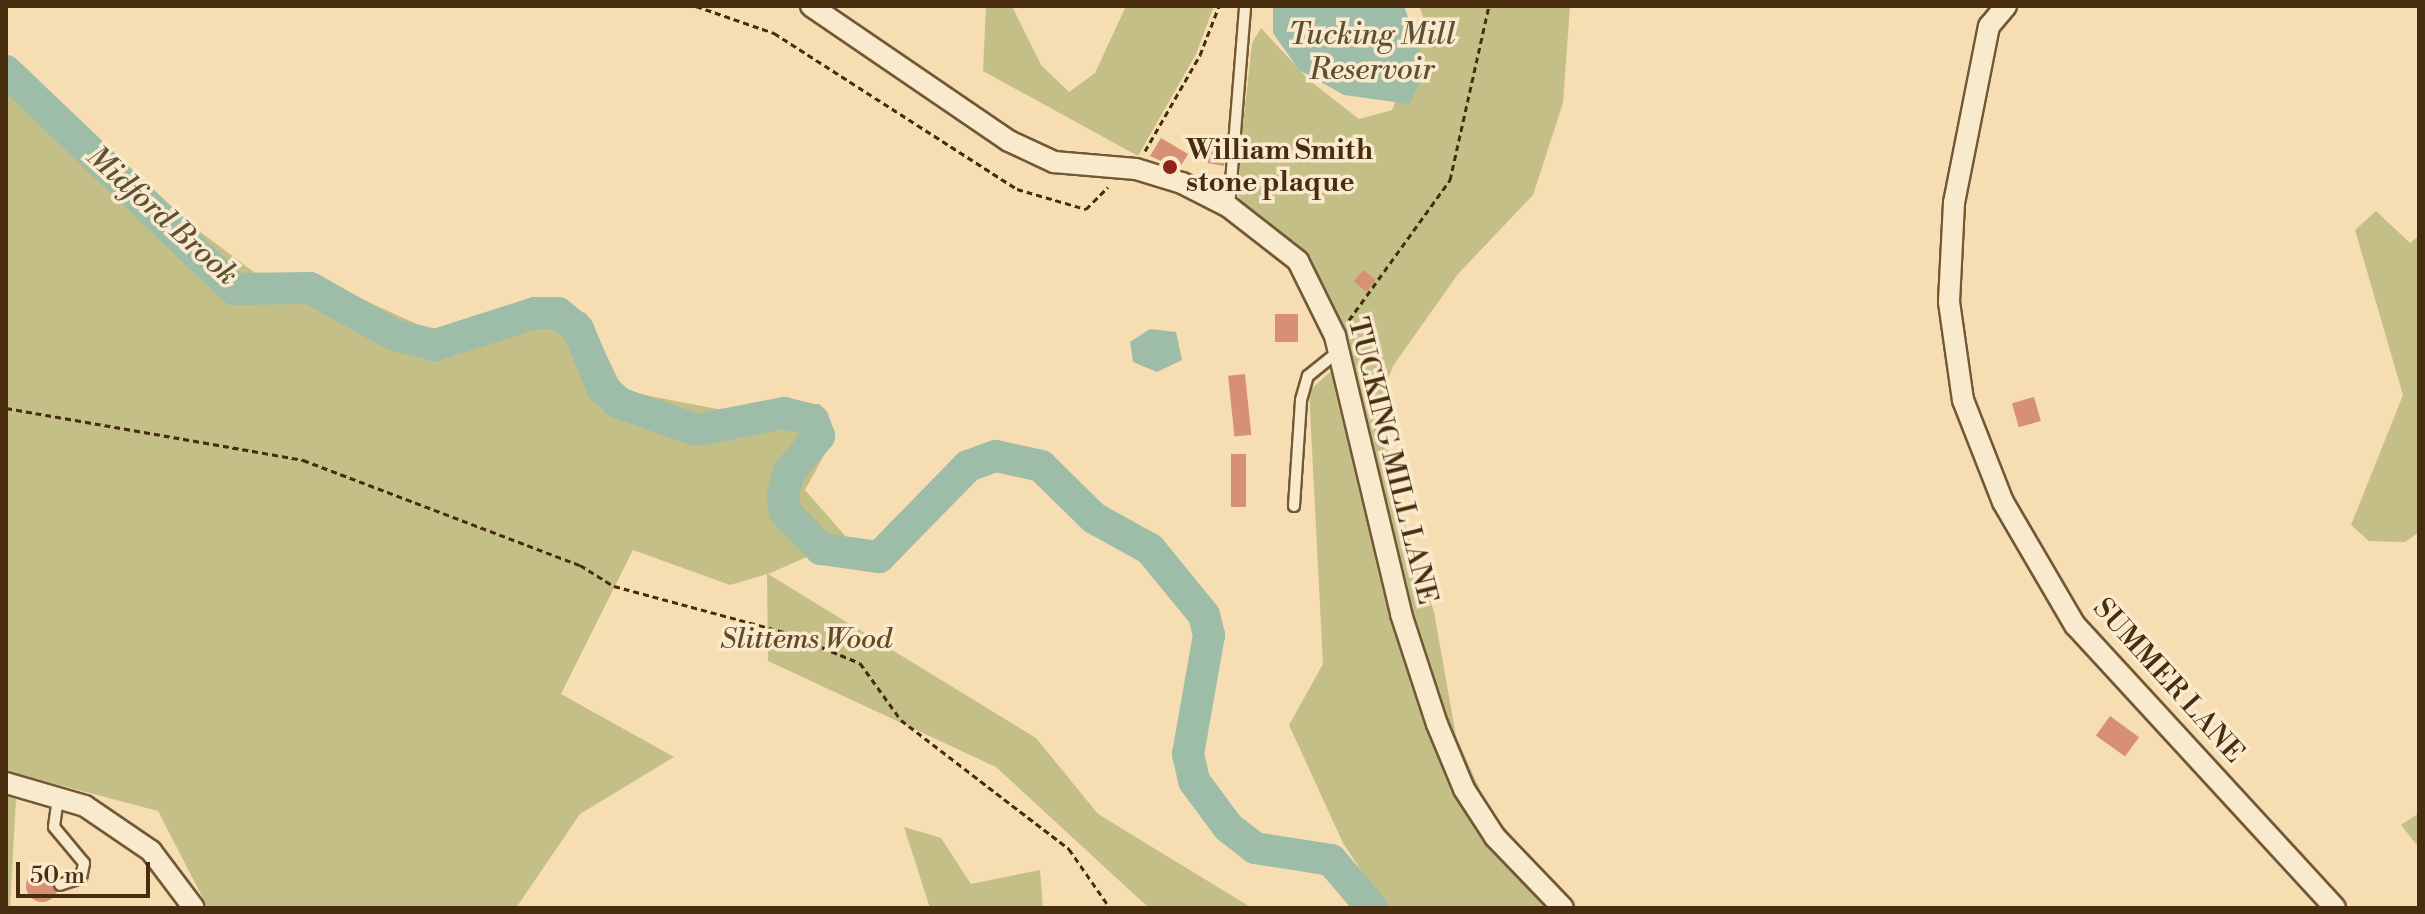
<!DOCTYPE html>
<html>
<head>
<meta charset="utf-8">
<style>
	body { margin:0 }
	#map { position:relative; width:2425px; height:914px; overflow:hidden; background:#f7deb2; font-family:"Libre Bodoni",serif }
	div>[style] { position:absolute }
	.green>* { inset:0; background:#c3bf87 }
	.water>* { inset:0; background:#9ebda8 }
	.river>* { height:32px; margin:-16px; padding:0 16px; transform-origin:16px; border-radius:16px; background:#9ebda8 }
	.building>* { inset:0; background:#d89075; transform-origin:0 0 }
	.round { border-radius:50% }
	.path>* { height:3px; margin-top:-1.5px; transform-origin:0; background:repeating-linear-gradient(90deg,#472c0d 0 6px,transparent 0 10px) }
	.roads { filter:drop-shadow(2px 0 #735836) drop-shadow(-2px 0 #735836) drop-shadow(0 2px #735836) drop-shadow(0 -2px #735836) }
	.lane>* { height:10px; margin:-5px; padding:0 5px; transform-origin:5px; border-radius:5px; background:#faeacd }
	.street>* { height:20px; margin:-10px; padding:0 10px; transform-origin:10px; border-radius:10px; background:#faeacd }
	.dots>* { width:22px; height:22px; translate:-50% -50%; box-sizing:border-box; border:4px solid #faeacd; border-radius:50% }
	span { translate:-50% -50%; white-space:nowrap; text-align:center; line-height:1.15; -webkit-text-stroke:7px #faeacd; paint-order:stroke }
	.poi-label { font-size:28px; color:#472c0d; font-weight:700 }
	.left { translate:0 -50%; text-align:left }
	.street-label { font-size:28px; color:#472c0d }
	.park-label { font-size:28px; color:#604925; font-style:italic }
	.water-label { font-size:30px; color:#5d5034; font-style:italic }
	.frame { position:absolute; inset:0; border:8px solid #472c0d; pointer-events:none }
	.scale { position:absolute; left:16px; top:862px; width:134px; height:36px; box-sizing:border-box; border:4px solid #472c0d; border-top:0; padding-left:10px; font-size:24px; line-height:28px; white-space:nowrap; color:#472c0d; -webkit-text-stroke:6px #faeacd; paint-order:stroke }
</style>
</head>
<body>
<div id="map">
	<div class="green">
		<div style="clip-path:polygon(986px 6px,1012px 6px,1041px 65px,1069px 92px,1095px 73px,1126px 6px,1214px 6px,1196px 54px,1138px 156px,983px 71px)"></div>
		<div style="clip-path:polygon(1419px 6px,1570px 6px,1563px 103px,1533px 195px,1458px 274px,1393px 366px,1378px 407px,1402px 516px,1434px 612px,1456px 736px,1488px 808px,1573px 908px,1386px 908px,1343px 843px,1289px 725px,1323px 664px,1309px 391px,1346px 358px,1334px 321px,1242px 207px,1236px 188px,1252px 43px,1261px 28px,1309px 80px,1359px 119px,1392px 110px,1427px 27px)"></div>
		<div style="clip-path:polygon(6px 53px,195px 228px,266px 281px,320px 280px,432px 331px,537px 303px,586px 313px,624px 391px,717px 409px,820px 404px,835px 435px,805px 490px,848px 539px,768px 574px,1036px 738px,1098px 814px,1252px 908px,1149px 908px,996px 767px,768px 661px,767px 574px,730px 585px,633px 550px,561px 694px,674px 757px,580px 814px,516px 908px,208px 908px,158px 811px,6px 771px)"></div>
		<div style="clip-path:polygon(2376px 211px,2410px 243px,2419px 236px,2419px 532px,2405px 542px,2369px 541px,2351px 525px,2403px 395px,2355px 230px)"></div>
		<div style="clip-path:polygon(6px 796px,16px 799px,10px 908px,6px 908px)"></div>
		<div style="clip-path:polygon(2419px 813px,2419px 843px,2416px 844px,2401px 825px)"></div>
		<div style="clip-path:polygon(904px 827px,941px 838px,971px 884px,1040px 870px,1043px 908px,930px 908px)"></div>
	</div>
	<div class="water">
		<div style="clip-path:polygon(1273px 6px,1404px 6px,1427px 71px,1409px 104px,1344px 95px,1299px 70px,1273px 33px)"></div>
		<div style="clip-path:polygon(1150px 329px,1176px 332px,1182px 360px,1157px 372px,1133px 362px,1130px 342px)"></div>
	</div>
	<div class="river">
		<div style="left:6px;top:71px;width:315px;rotate:43.7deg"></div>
		<div style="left:234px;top:289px;width:76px;rotate:-0.8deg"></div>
		<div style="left:310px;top:288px;width:96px;rotate:29.2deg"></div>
		<div style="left:394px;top:335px;width:42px;rotate:13.7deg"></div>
		<div style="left:435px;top:345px;width:105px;rotate:-17.7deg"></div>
		<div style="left:535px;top:313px;width:23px"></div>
		<div style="left:558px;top:313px;width:26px;rotate:39deg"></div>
		<div style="left:578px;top:329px;width:63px;rotate:67.5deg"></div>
		<div style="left:602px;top:387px;width:23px;rotate:43deg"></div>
		<div style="left:619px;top:403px;width:83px;rotate:19.1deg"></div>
		<div style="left:697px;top:430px;width:89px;rotate:-11.1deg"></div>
		<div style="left:784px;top:413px;width:30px;rotate:14deg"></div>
		<div style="left:813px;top:420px;width:17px;rotate:69deg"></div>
		<div style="left:819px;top:436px;width:47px;rotate:129.8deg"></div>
		<div style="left:789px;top:472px;width:24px;rotate:105deg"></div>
		<div style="left:783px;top:495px;width:17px;rotate:83deg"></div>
		<div style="left:785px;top:512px;width:52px;rotate:45.8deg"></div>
		<div style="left:821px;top:549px;width:59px;rotate:7.9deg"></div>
		<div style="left:879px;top:557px;width:127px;rotate:-45.6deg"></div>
		<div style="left:968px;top:466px;width:30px;rotate:-20deg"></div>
		<div style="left:996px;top:456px;width:46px;rotate:12.5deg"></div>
		<div style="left:1041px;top:466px;width:74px;rotate:44.5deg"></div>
		<div style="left:1094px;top:518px;width:64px;rotate:29deg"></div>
		<div style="left:1150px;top:549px;width:85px;rotate:50.7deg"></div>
		<div style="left:1204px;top:615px;width:21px;rotate:76deg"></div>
		<div style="left:1209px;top:635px;width:121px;rotate:100deg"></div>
		<div style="left:1188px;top:754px;width:28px;rotate:77deg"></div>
		<div style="left:1194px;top:781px;width:57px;rotate:53.5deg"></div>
		<div style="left:1228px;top:827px;width:34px;rotate:38deg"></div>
		<div style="left:1255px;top:848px;width:77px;rotate:9deg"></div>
		<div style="left:1331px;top:860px;width:63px;rotate:49.5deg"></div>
	</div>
	<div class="building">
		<div style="clip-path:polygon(1161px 138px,1188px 154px,1179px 169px,1150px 156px)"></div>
		<div style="clip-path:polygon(1211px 140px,1226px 142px,1224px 166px,1207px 163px)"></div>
		<div style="left:1363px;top:270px;width:16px;height:15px;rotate:38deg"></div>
		<div style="left:1275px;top:314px;width:23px;height:28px"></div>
		<div style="left:1245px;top:374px;width:61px;height:17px;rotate:84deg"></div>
		<div style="left:2034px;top:397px;width:25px;height:23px;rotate:74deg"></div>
		<div style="left:1231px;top:454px;width:15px;height:53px"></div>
		<div style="left:2110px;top:716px;width:36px;height:24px;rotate:36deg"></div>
		<div class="round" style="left:26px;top:870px;width:32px;height:32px"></div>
	</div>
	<div class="path">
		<div style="left:696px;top:6px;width:83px;rotate:19.1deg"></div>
		<div style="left:774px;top:33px;width:289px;rotate:32.7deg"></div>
		<div style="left:1017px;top:189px;width:72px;rotate:16.2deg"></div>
		<div style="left:1086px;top:209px;width:31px;rotate:-45deg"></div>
		<div style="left:1145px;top:151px;width:111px;rotate:-60.2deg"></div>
		<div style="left:1200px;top:55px;width:53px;rotate:-68.8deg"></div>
		<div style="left:1349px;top:320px;width:173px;rotate:-54.2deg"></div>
		<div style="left:1450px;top:180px;width:178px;rotate:-77.4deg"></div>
		<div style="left:6px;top:408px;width:302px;rotate:9.9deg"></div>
		<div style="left:303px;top:460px;width:296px;rotate:20.8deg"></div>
		<div style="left:580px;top:565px;width:40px;rotate:32deg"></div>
		<div style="left:614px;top:586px;width:177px;rotate:15.1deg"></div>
		<div style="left:785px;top:632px;width:81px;rotate:22.5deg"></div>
		<div style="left:860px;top:663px;width:70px;rotate:54.3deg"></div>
		<div style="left:901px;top:720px;width:212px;rotate:37.5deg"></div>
		<div style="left:1069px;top:849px;width:72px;rotate:55.2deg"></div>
	</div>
	<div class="roads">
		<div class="lane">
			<div style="left:1229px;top:207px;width:202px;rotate:-85.4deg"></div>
			<div style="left:1294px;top:506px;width:106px;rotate:-86.2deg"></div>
			<div style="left:1301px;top:400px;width:25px;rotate:-74deg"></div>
			<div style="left:1308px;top:376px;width:40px;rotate:-39deg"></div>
			<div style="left:58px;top:798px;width:29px;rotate:98deg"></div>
			<div style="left:54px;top:827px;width:47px;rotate:50.2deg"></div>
			<div style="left:84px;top:863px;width:15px;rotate:101deg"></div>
			<div style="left:81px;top:878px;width:22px;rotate:162deg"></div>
		</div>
		<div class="street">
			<div style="left:811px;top:6px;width:240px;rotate:34.3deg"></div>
			<div style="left:1009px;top:141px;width:50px;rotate:25deg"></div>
			<div style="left:1054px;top:162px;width:82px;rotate:4.9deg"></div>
			<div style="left:1136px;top:169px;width:48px;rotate:16.9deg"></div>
			<div style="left:1182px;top:183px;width:53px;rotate:27.1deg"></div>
			<div style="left:1229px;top:207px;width:88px;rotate:38deg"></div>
			<div style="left:1298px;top:261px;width:84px;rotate:63.7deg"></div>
			<div style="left:1335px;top:336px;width:286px;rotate:76.6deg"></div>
			<div style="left:1401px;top:614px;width:116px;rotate:71.9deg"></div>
			<div style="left:1437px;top:724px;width:70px;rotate:67.4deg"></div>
			<div style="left:1464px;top:789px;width:57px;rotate:57.1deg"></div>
			<div style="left:1495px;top:837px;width:98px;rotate:46.2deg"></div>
			<div style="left:2006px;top:6px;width:26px;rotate:130deg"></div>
			<div style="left:1989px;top:26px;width:180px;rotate:101.2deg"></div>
			<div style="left:1954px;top:203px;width:99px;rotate:92.9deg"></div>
			<div style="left:1949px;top:302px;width:99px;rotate:81.9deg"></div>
			<div style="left:1963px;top:400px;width:110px;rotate:68.6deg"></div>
			<div style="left:2003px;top:502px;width:143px;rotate:59.7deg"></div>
			<div style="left:2075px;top:625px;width:384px;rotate:47.4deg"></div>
			<div style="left:6px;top:783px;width:82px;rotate:16.2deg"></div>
			<div style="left:85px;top:806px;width:80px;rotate:34.3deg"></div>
			<div style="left:151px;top:851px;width:71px;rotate:53deg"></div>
		</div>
	</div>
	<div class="dots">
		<div style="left:1170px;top:167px;background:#8f2418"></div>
	</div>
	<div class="poi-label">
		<span class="left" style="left:1186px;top:167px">William Smith<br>stone plaque</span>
	</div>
	<div class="street-label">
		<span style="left:1392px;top:461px;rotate:76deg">TUCKING MILL LANE</span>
		<span style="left:2168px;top:681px;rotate:48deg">SUMMER LANE</span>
	</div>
	<div class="park-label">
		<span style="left:806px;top:640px">Slittems Wood</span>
	</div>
	<div class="water-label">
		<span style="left:1372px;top:52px">Tucking Mill<br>Reservoir</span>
		<span style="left:162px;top:216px;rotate:42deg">Midford Brook</span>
	</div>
	<div class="frame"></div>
	<div class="scale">50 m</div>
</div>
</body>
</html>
